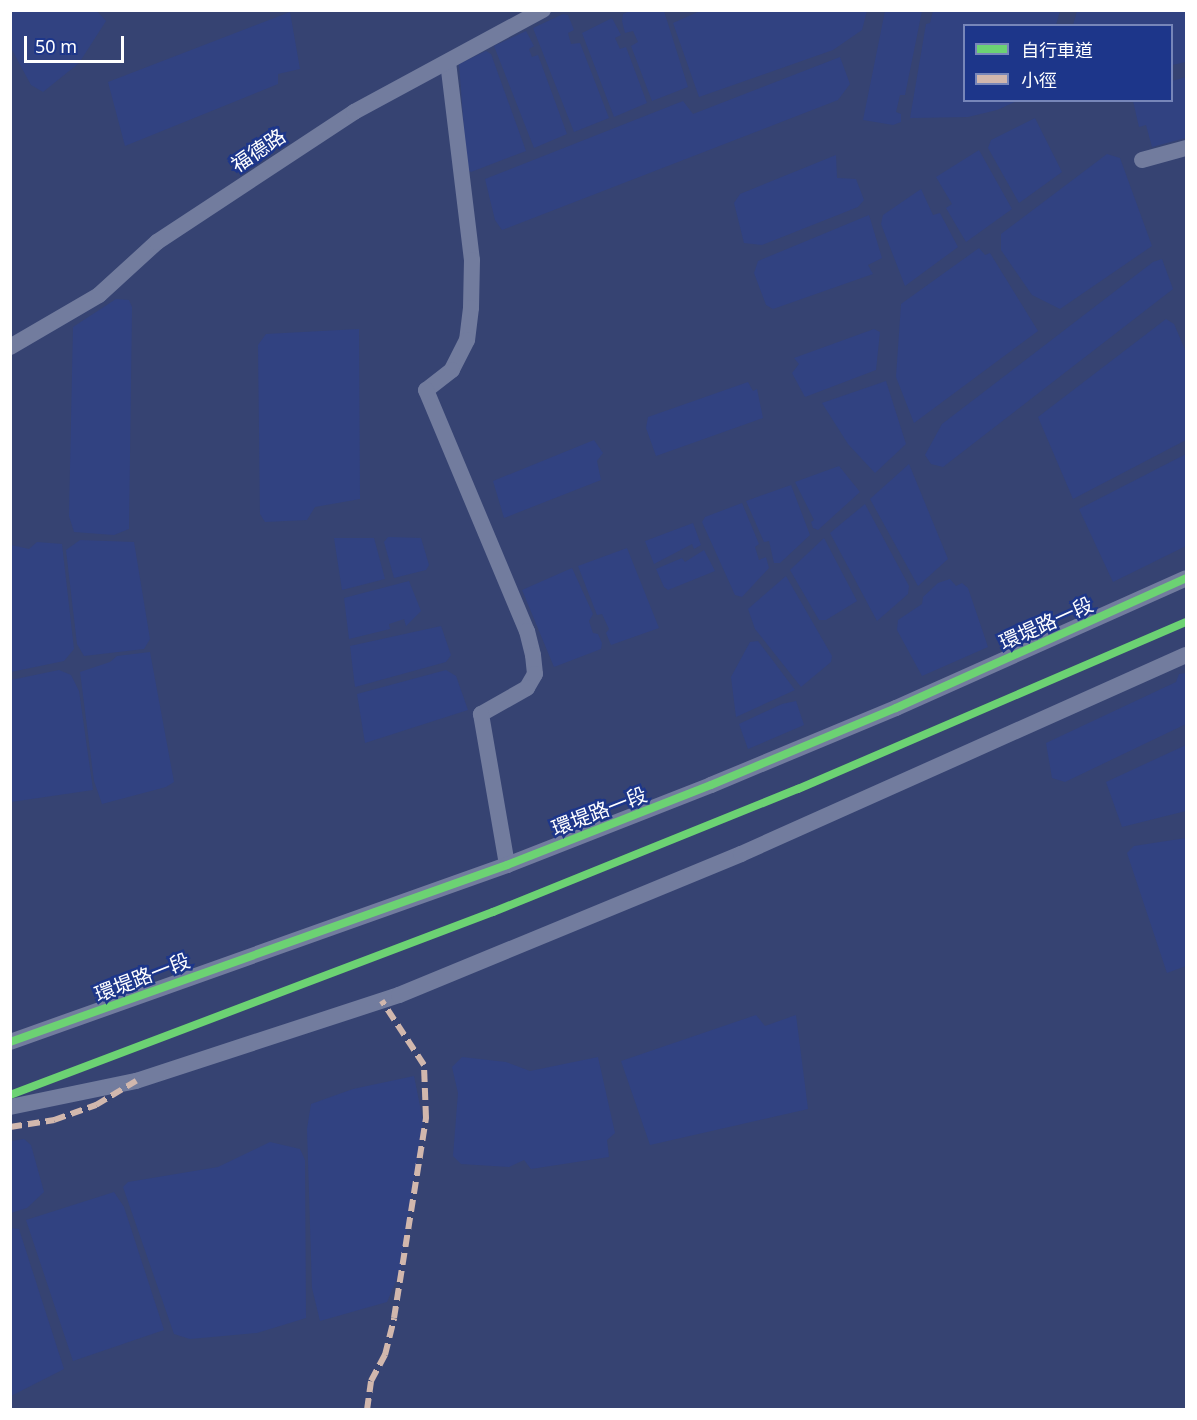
<!DOCTYPE html>
<html>
<head>
<meta charset="utf-8">
<style>
	body { margin:0 }
	#map { position:relative; width:1197px; height:1420px; overflow:hidden; background:#364372; font-family:"Noto Sans","Noto Sans TC",sans-serif }
	div>[style] { position:absolute }
	.water>* { inset:0; background:#314281 }
	.minor>* { height:16px; margin:-8px; padding:0 8px; transform-origin:8px; border-radius:8px; background:#727c9e }
	.quiet>* { height:6px; margin-top:-3px; transform-origin:0; background:repeating-linear-gradient(90deg,#d1b7ad 0 12px,transparent 0 18px) }
	.cycleway>* { height:8px; margin:-4px; padding:0 4px; transform-origin:4px; border-radius:4px; background:#6cd273 }
	span { translate:-50% -50%; white-space:nowrap; text-align:center; line-height:1.15; -webkit-text-stroke:5px #1d368a; paint-order:stroke }
	.street-label { font-size:20px; color:#fff }
	.frame { position:absolute; inset:0; border:12px solid #fff; pointer-events:none }
	.legend { position:absolute; left:963px; top:24px; width:210px; height:78px; box-sizing:border-box; background:#1d368a; border:2px solid #7786b9; margin:0; padding:8px 10px; list-style:none; font-size:18px; color:#fff }
	.legend li { display:flex; align-items:center; gap:12px; height:30px }
	.legend b { width:30px; border:2px solid #7786b9 }
	.scale { position:absolute; left:24px; top:36px; width:100px; height:27px; box-sizing:border-box; border:3px solid #fff; border-top:0; padding-left:8px; font-size:18px; line-height:21px; white-space:nowrap; color:#fff; -webkit-text-stroke:4px #1d368a; paint-order:stroke }
</style>
</head>
<body>
<div id="map">
	<div class="water">
		<div style="clip-path:polygon(14px 11px,97px 11px,106px 21px,79px 63px,43px 92px,31px 85px,11px 48px,11px 14px)"></div>
		<div style="clip-path:polygon(630px 11px,664px 11px,688px 87px,652px 101px,631px 46px,638px 42px,633px 31px,625px 33px,622px 21px,623px 14px)"></div>
		<div style="clip-path:polygon(700px 11px,700px 10px,867px 11px,862px 30px,833px 50px,699px 97px,673px 23px)"></div>
		<div style="clip-path:polygon(885px 11px,922px 11px,905px 95px,900px 95px,896px 112px,901px 114px,901px 122px,893px 125px,863px 120px)"></div>
		<div style="clip-path:polygon(933px 11px,933px 10px,1060px 11px,1056px 25px,964px 26px,964px 100px,1017px 101px,997px 110px,968px 117px,910px 118px,926px 24px,930px 23px)"></div>
		<div style="clip-path:polygon(1077px 11px,1186px 11px,1186px 62px,1172px 65px,1172px 26px,1073px 25px)"></div>
		<div style="clip-path:polygon(290px 12px,300px 69px,278px 74px,278px 84px,125px 146px,108px 82px)"></div>
		<div style="clip-path:polygon(563px 14px,568px 15px,574px 30px,568px 33px,571px 44px,580px 43px,609px 118px,574px 132px,533px 28px)"></div>
		<div style="clip-path:polygon(612px 18px,621px 35px,615px 38px,620px 49px,626px 47px,647px 103px,614px 117px,582px 33px)"></div>
		<div style="clip-path:polygon(526px 31px,534px 46px,529px 49px,532px 57px,538px 55px,567px 134px,534px 148px,494px 46px)"></div>
		<div style="clip-path:polygon(486px 51px,491px 54px,526px 151px,471px 172px,467px 169px,459px 64px)"></div>
		<div style="clip-path:polygon(840px 57px,850px 84px,838px 100px,502px 230px,495px 220px,485px 179px,683px 101px,693px 114px)"></div>
		<div style="clip-path:polygon(1186px 77px,1186px 138px,1152px 147px,1146px 125px,1139px 127px,1133px 101px,1172px 100px,1172px 81px)"></div>
		<div style="clip-path:polygon(1035px 118px,1062px 172px,1019px 203px,988px 148px,991px 140px)"></div>
		<div style="clip-path:polygon(979px 150px,1012px 209px,966px 242px,946px 208px,952px 204px,936px 177px)"></div>
		<div style="clip-path:polygon(1107px 154px,1120px 158px,1152px 246px,1060px 309px,1032px 295px,1001px 250px,1001px 234px)"></div>
		<div style="clip-path:polygon(836px 155px,837px 178px,856px 179px,864px 200px,858px 207px,762px 245px,744px 243px,734px 203px,740px 194px)"></div>
		<div style="clip-path:polygon(921px 189px,933px 215px,940px 213px,958px 247px,905px 286px,881px 224px,883px 215px)"></div>
		<div style="clip-path:polygon(869px 215px,882px 258px,868px 265px,873px 274px,773px 309px,766px 305px,754px 273px,758px 261px)"></div>
		<div style="clip-path:polygon(979px 248px,985px 255px,990px 253px,1038px 331px,914px 423px,896px 377px,901px 304px)"></div>
		<div style="clip-path:polygon(1162px 259px,1173px 289px,943px 467px,931px 464px,925px 455px,942px 424px,1153px 262px)"></div>
		<div style="clip-path:polygon(116px 299px,129px 300px,132px 307px,129px 529px,114px 535px,74px 532px,69px 516px,73px 327px)"></div>
		<div style="clip-path:polygon(1166px 319px,1174px 324px,1186px 352px,1186px 440px,1073px 499px,1038px 417px)"></div>
		<div style="clip-path:polygon(359px 329px,360px 499px,315px 507px,307px 520px,265px 522px,260px 514px,258px 345px,266px 334px)"></div>
		<div style="clip-path:polygon(874px 329px,880px 332px,876px 370px,805px 397px,792px 373px,799px 364px,794px 358px)"></div>
		<div style="clip-path:polygon(886px 381px,906px 444px,875px 473px,848px 444px,822px 403px)"></div>
		<div style="clip-path:polygon(748px 382px,753px 391px,757px 389px,763px 418px,656px 456px,646px 428px,648px 417px)"></div>
		<div style="clip-path:polygon(594px 440px,603px 453px,597px 461px,601px 480px,504px 518px,493px 481px)"></div>
		<div style="clip-path:polygon(1186px 454px,1186px 546px,1113px 582px,1079px 509px)"></div>
		<div style="clip-path:polygon(909px 464px,948px 559px,918px 586px,870px 499px)"></div>
		<div style="clip-path:polygon(839px 466px,860px 492px,818px 530px,813px 528px,811px 522px,814px 520px,795px 482px)"></div>
		<div style="clip-path:polygon(791px 485px,810px 535px,780px 563px,774px 563px,769px 541px,764px 542px,746px 501px)"></div>
		<div style="clip-path:polygon(742px 503px,759px 544px,755px 547px,759px 560px,766px 557px,769px 568px,742px 597px,735px 595px,702px 522px,705px 517px)"></div>
		<div style="clip-path:polygon(865px 504px,909px 586px,908px 594px,877px 621px,830px 533px)"></div>
		<div style="clip-path:polygon(693px 523px,701px 545px,694px 549px,692px 544px,654px 564px,645px 541px)"></div>
		<div style="clip-path:polygon(388px 537px,421px 538px,429px 565px,426px 570px,394px 578px,384px 542px)"></div>
		<div style="clip-path:polygon(334px 538px,374px 538px,385px 579px,342px 590px)"></div>
		<div style="clip-path:polygon(824px 538px,857px 601px,826px 620px,819px 620px,790px 570px)"></div>
		<div style="clip-path:polygon(80px 540px,134px 542px,150px 639px,144px 649px,84px 656px,77px 644px,66px 550px)"></div>
		<div style="clip-path:polygon(37px 542px,62px 544px,74px 649px,64px 661px,11px 672px,11px 545px,29px 549px)"></div>
		<div style="clip-path:polygon(627px 548px,659px 628px,611px 645px,606px 633px,609px 629px,602px 614px,597px 615px,578px 566px)"></div>
		<div style="clip-path:polygon(704px 550px,715px 571px,668px 590px,664px 587px,656px 569px,682px 558px,685px 562px)"></div>
		<div style="clip-path:polygon(572px 568px,593px 614px,589px 621px,593px 633px,598px 634px,602px 643px,601px 649px,554px 667px,522px 590px)"></div>
		<div style="clip-path:polygon(786px 576px,832px 656px,831px 662px,801px 687px,755px 629px,748px 609px)"></div>
		<div style="clip-path:polygon(950px 579px,956px 586px,962px 583px,968px 588px,988px 647px,922px 676px,897px 630px,898px 620px,922px 604px,923px 597px,938px 583px)"></div>
		<div style="clip-path:polygon(409px 581px,421px 611px,406px 626px,404px 619px,389px 624px,390px 629px,349px 639px,344px 598px)"></div>
		<div style="clip-path:polygon(441px 626px,451px 655px,446px 662px,355px 687px,350px 646px)"></div>
		<div style="clip-path:polygon(758px 641px,795px 690px,736px 717px,731px 677px,750px 642px)"></div>
		<div style="clip-path:polygon(150px 652px,174px 782px,166px 787px,102px 804px,94px 781px,80px 672px,110px 662px,117px 656px)"></div>
		<div style="clip-path:polygon(59px 670px,71px 675px,79px 691px,93px 790px,11px 802px,11px 680px)"></div>
		<div style="clip-path:polygon(446px 670px,456px 676px,468px 710px,365px 743px,357px 694px)"></div>
		<div style="clip-path:polygon(1186px 673px,1186px 724px,1065px 782px,1052px 778px,1046px 743px,1176px 682px,1179px 674px)"></div>
		<div style="clip-path:polygon(796px 701px,804px 725px,748px 749px,739px 724px,782px 704px)"></div>
		<div style="clip-path:polygon(1186px 745px,1186px 811px,1122px 827px,1106px 782px)"></div>
		<div style="clip-path:polygon(1186px 838px,1186px 966px,1167px 973px,1127px 853px,1134px 846px)"></div>
		<div style="clip-path:polygon(756px 1015px,765px 1026px,796px 1015px,808px 1109px,650px 1145px,621px 1061px)"></div>
		<div style="clip-path:polygon(462px 1057px,506px 1062px,530px 1071px,598px 1057px,615px 1133px,607px 1140px,609px 1157px,531px 1169px,524px 1160px,509px 1167px,461px 1164px,453px 1156px,458px 1093px,452px 1067px)"></div>
		<div style="clip-path:polygon(414px 1076px,423px 1121px,400px 1272px,387px 1302px,320px 1321px,312px 1288px,307px 1129px,311px 1104px,353px 1089px)"></div>
		<div style="clip-path:polygon(24px 1139px,31px 1145px,44px 1192px,27px 1208px,11px 1213px,11px 1141px)"></div>
		<div style="clip-path:polygon(270px 1142px,300px 1149px,305px 1160px,306px 1318px,257px 1333px,190px 1339px,174px 1334px,123px 1187px,128px 1182px,218px 1167px)"></div>
		<div style="clip-path:polygon(114px 1192px,124px 1207px,164px 1330px,73px 1361px,26px 1220px)"></div>
		<div style="clip-path:polygon(11px 1228px,19px 1229px,64px 1369px,11px 1396px)"></div>
	</div>
	<div class="minor">
		<div style="left:448px;top:62px;width:199px;rotate:83.1deg"></div>
		<div style="left:472px;top:260px;width:48px;rotate:91.2deg"></div>
		<div style="left:471px;top:308px;width:32px;rotate:97deg"></div>
		<div style="left:467px;top:340px;width:34px;rotate:117deg"></div>
		<div style="left:452px;top:370px;width:33px;rotate:142deg"></div>
		<div style="left:426px;top:390px;width:261px;rotate:67.3deg"></div>
		<div style="left:527px;top:631px;width:25px;rotate:76deg"></div>
		<div style="left:533px;top:655px;width:19px;rotate:84deg"></div>
		<div style="left:535px;top:674px;width:16px;rotate:120deg"></div>
		<div style="left:527px;top:688px;width:53px;rotate:150.5deg"></div>
		<div style="left:481px;top:714px;width:153px;rotate:80.2deg"></div>
		<div style="left:1142px;top:160px;width:46px;rotate:-15.3deg"></div>
		<div style="left:10px;top:347px;width:103px;rotate:-30.3deg"></div>
		<div style="left:99px;top:295px;width:79px;rotate:-42.4deg"></div>
		<div style="left:157px;top:242px;width:236px;rotate:-33.4deg"></div>
		<div style="left:354px;top:112px;width:215px;rotate:-28.4deg"></div>
		<div style="left:10px;top:1042px;width:528px;rotate:-19.6deg"></div>
		<div style="left:507px;top:865px;width:219px;rotate:-21.4deg"></div>
		<div style="left:711px;top:785px;width:200px;rotate:-22.6deg"></div>
		<div style="left:896px;top:708px;width:318px;rotate:-24.1deg"></div>
		<div style="left:10px;top:1107px;width:129px;rotate:-11.7deg"></div>
		<div style="left:136px;top:1081px;width:277px;rotate:-18.1deg"></div>
		<div style="left:399px;top:995px;width:370px;rotate:-22.4deg"></div>
		<div style="left:741px;top:854px;width:487px;rotate:-24.1deg"></div>
	</div>
	<div class="quiet">
		<div style="left:10px;top:1127px;width:45px;rotate:-9deg"></div>
		<div style="left:54px;top:1120px;width:45px;rotate:-19.7deg"></div>
		<div style="left:96px;top:1105px;width:47px;rotate:-31deg"></div>
		<div style="left:367px;top:1410px;width:29px;rotate:-82deg"></div>
		<div style="left:371px;top:1381px;width:30px;rotate:-62deg"></div>
		<div style="left:385px;top:1355px;width:38px;rotate:-76deg"></div>
		<div style="left:394px;top:1318px;width:203px;rotate:-80.9deg"></div>
		<div style="left:426px;top:1118px;width:53px;rotate:-92.2deg"></div>
		<div style="left:424px;top:1065px;width:77px;rotate:-123.3deg"></div>
	</div>
	<div class="cycleway">
		<div style="left:10px;top:1042px;width:528px;rotate:-19.6deg"></div>
		<div style="left:507px;top:865px;width:219px;rotate:-21.4deg"></div>
		<div style="left:711px;top:785px;width:200px;rotate:-22.6deg"></div>
		<div style="left:896px;top:708px;width:318px;rotate:-24.1deg"></div>
		<div style="left:10px;top:1095px;width:517px;rotate:-20.75deg"></div>
		<div style="left:493px;top:912px;width:329px;rotate:-22deg"></div>
		<div style="left:798px;top:789px;width:422px;rotate:-23.3deg"></div>
	</div>
	<div class="street-label">
		<span style="left:258px;top:150px;rotate:-34deg">福德路</span>
		<span style="left:1046px;top:623px;rotate:-24deg">環堤路一段</span>
		<span style="left:599px;top:811px;rotate:-21deg">環堤路一段</span>
		<span style="left:142px;top:977px;rotate:-21deg">環堤路一段</span>
	</div>
	<div class="frame"></div>
	<ul class="legend">
	<li><b style="height:8px;background:#6cd273"></b>自行車道</li>
	<li><b style="height:8px;background:#d1b7ad"></b>小徑</li>
	</ul>
	<div class="scale">50 m</div>
</div>
</body>
</html>
